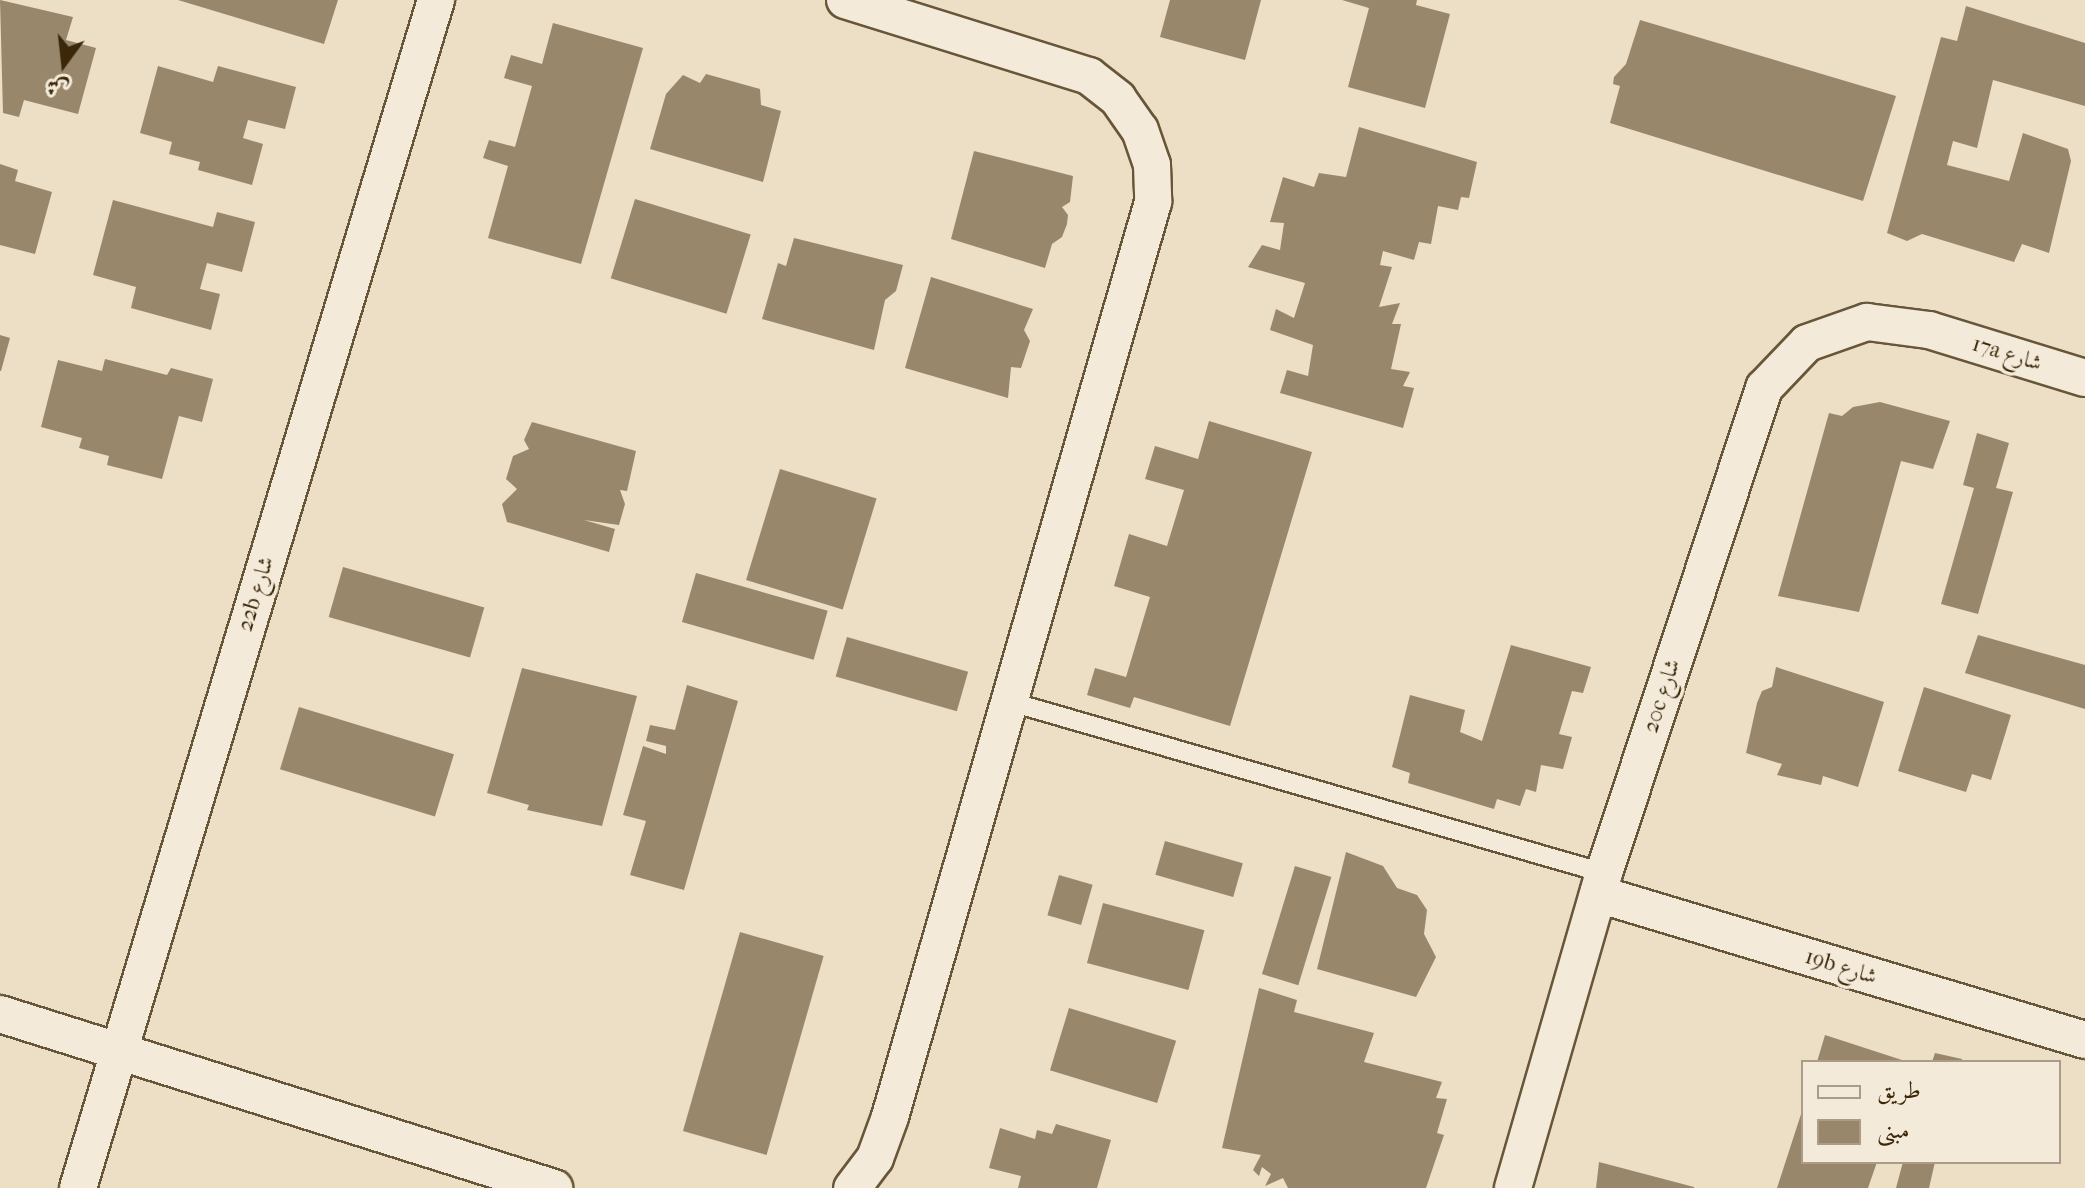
<!DOCTYPE html>
<html>
<head>
<meta charset="utf-8">
<style>
	body { margin:0 }
	#map { position:relative; width:2085px; height:1188px; overflow:hidden; background:#eddec6; font-family:"IM FELL French Canon",Amiri,serif }
	div>[style] { position:absolute }
	.building>* { inset:0; background:#98876b; transform-origin:0 0 }
	.roads { filter:drop-shadow(2px 0 #685638) drop-shadow(-2px 0 #685638) drop-shadow(0 2px #685638) drop-shadow(0 -2px #685638) }
	.service>* { height:18px; margin:-9px; padding:0 9px; transform-origin:9px; border-radius:9px; background:#f3eada }
	.minor>* { height:36px; margin:-18px; padding:0 18px; transform-origin:18px; border-radius:18px; background:#f3eada }
	span { translate:-50% -50%; white-space:nowrap; text-align:center; line-height:1.15; -webkit-text-stroke:7px #f3eada; paint-order:stroke }
	.street-label { font-size:22px; color:#3c2809 }
	.legend { position:absolute; left:1801px; top:1060px; width:260px; height:104px; box-sizing:border-box; background:#f3eada; border:2px solid #aa9c86; margin:0; padding:10px 14px; list-style:none; font-size:24px; color:#3c2809 }
	.legend li { display:flex; align-items:center; gap:16px; height:40px }
	.legend b { width:40px; border:2px solid #aa9c86 }
	.north { position:absolute; left:24px; top:24px; width:80px; height:80px; -webkit-text-stroke:6px #f3eada; paint-order:stroke; rotate:195deg; font-size:22px; font-weight:700; line-height:32px; text-align:center; color:#3c2809 }
	.north::after { content:''; display:block; margin:auto; width:28px; height:36px; background:#3c2809; clip-path:polygon(50% 0,100% 100%,50% 72%,0 100%) }
</style>
</head>
<body>
<div id="map">
	<div class="building">
		<div style="clip-path:polygon(0 0,73px 17px,66px 40px,96px 48px,78px 114px,24px 100px,19px 117px,3px 113px)"></div>
		<div style="clip-path:polygon(178px 0,338px 0,324px 44px)"></div>
		<div style="clip-path:polygon(1170px 0,1261px 0,1245px 60px,1160px 37px)"></div>
		<div style="clip-path:polygon(1342px 0,1417px 0,1416px 5px,1450px 14px,1425px 108px,1348px 87px,1369px 8px)"></div>
		<div style="clip-path:polygon(1966px 6px,2085px 43px,2085px 106px,1993px 80px,1977px 148px,1953px 141px,1947px 165px,2009px 181px,2023px 133px,2068px 149px,2071px 161px,2049px 253px,2022px 244px,2014px 262px,1922px 234px,1907px 241px,1887px 233px,1941px 37px,1957px 41px)"></div>
		<div style="clip-path:polygon(1640px 20px,1896px 96px,1863px 201px,1610px 123px,1620px 86px,1613px 84px,1614px 77px,1626px 64px)"></div>
		<div style="clip-path:polygon(553px 23px,643px 48px,581px 264px,488px 238px,508px 166px,483px 158px,489px 140px,515px 147px,532px 86px,504px 78px,511px 55px,542px 64px)"></div>
		<div style="clip-path:polygon(158px 66px,213px 82px,218px 66px,296px 87px,285px 129px,248px 120px,243px 138px,263px 144px,252px 185px,198px 170px,200px 162px,169px 154px,172px 142px,140px 133px)"></div>
		<div style="clip-path:polygon(706px 74px,760px 89px,761px 105px,781px 111px,763px 182px,650px 149px,666px 94px,683px 75px,700px 83px)"></div>
		<div style="clip-path:polygon(1359px 127px,1477px 162px,1469px 198px,1461px 197px,1458px 210px,1438px 206px,1431px 244px,1419px 242px,1414px 260px,1383px 251px,1380px 265px,1392px 267px,1379px 307px,1400px 303px,1392px 324px,1401px 324px,1391px 369px,1410px 372px,1403px 386px,1414px 388px,1403px 428px,1280px 393px,1287px 370px,1308px 376px,1313px 345px,1270px 330px,1276px 309px,1294px 318px,1305px 283px,1248px 267px,1262px 245px,1280px 250px,1284px 223px,1270px 222px,1283px 177px,1314px 187px,1319px 173px,1346px 177px)"></div>
		<div style="clip-path:polygon(974px 151px,1073px 176px,1070px 202px,1062px 207px,1068px 215px,1067px 224px,1062px 237px,1052px 244px,1045px 268px,951px 239px)"></div>
		<div style="clip-path:polygon(0 164px,18px 170px,15px 181px,52px 192px,35px 254px,0 245px)"></div>
		<div style="left:635px;top:199px;width:121px;height:83px;rotate:17deg"></div>
		<div style="clip-path:polygon(113px 200px,213px 227px,217px 212px,255px 222px,242px 272px,207px 263px,200px 289px,220px 294px,211px 330px,131px 308px,136px 287px,93px 275px)"></div>
		<div style="clip-path:polygon(794px 238px,903px 265px,896px 291px,885px 300px,874px 350px,762px 319px,778px 263px,786px 266px)"></div>
		<div style="clip-path:polygon(931px 277px,1033px 309px,1024px 330px,1030px 341px,1021px 368px,1011px 367px,1008px 398px,905px 368px)"></div>
		<div style="clip-path:polygon(0 335px,10px 338px,1px 371px,0 371px)"></div>
		<div style="clip-path:polygon(105px 359px,167px 375px,171px 368px,213px 379px,202px 422px,179px 416px,162px 479px,107px 465px,109px 456px,79px 448px,82px 438px,41px 427px,58px 360px,102px 371px)"></div>
		<div style="clip-path:polygon(1880px 402px,1950px 421px,1933px 469px,1901px 461px,1859px 612px,1778px 596px,1829px 413px,1842px 416px,1853px 407px)"></div>
		<div style="clip-path:polygon(1209px 421px,1312px 452px,1230px 726px,1134px 697px,1130px 708px,1087px 695px,1095px 668px,1126px 677px,1150px 597px,1114px 586px,1129px 534px,1167px 546px,1184px 490px,1145px 479px,1155px 446px,1198px 459px)"></div>
		<div style="clip-path:polygon(532px 422px,636px 451px,627px 491px,620px 490px,625px 504px,619px 525px,584px 520px,615px 529px,609px 552px,507px 522px,502px 504px,517px 489px,506px 479px,513px 456px,529px 449px,524px 440px)"></div>
		<div style="clip-path:polygon(1977px 433px,2009px 443px,1996px 488px,2013px 492px,1978px 614px,1941px 604px,1974px 488px,1963px 485px)"></div>
		<div style="left:780px;top:469px;width:101px;height:116px;rotate:17deg"></div>
		<div style="left:343px;top:567px;width:147px;height:52px;rotate:16deg"></div>
		<div style="left:696px;top:573px;width:137px;height:51px;rotate:16deg"></div>
		<div style="clip-path:polygon(1978px 635px,2085px 665px,2085px 709px,1965px 673px)"></div>
		<div style="left:847px;top:637px;width:126px;height:41px;rotate:16deg"></div>
		<div style="clip-path:polygon(1511px 645px,1591px 667px,1583px 693px,1572px 691px,1559px 734px,1572px 737px,1563px 769px,1541px 765px,1536px 792px,1526px 789px,1520px 806px,1497px 799px,1494px 809px,1408px 783px,1410px 773px,1392px 767px,1410px 695px,1465px 710px,1460px 732px,1482px 741px)"></div>
		<div style="clip-path:polygon(1776px 667px,1884px 702px,1858px 787px,1823px 776px,1821px 785px,1777px 775px,1782px 764px,1746px 753px,1757px 703px,1762px 691px,1772px 687px)"></div>
		<div style="clip-path:polygon(522px 668px,637px 696px,602px 826px,527px 810px,529px 805px,487px 793px)"></div>
		<div style="clip-path:polygon(687px 685px,738px 701px,684px 890px,630px 875px,646px 821px,623px 815px,643px 746px,666px 754px,666px 746px,646px 741px,650px 725px,675px 730px)"></div>
		<div style="clip-path:polygon(1924px 687px,2011px 715px,1991px 780px,1972px 774px,1966px 792px,1898px 771px)"></div>
		<div style="left:299px;top:707px;width:162px;height:65px;rotate:17deg"></div>
		<div style="left:1165px;top:841px;width:81px;height:35px;rotate:16deg"></div>
		<div style="clip-path:polygon(1346px 852px,1383px 866px,1397px 888px,1417px 895px,1427px 910px,1424px 934px,1436px 957px,1416px 997px,1317px 969px)"></div>
		<div style="left:1295px;top:866px;width:38px;height:113px;rotate:17deg"></div>
		<div style="left:1059px;top:875px;width:35px;height:42px;rotate:16deg"></div>
		<div style="left:1103px;top:903px;width:105px;height:62px;rotate:15deg"></div>
		<div style="left:740px;top:932px;width:87px;height:207px;rotate:16deg"></div>
		<div style="clip-path:polygon(1259px 988px,1297px 1000px,1294px 1012px,1374px 1033px,1364px 1062px,1442px 1082px,1436px 1098px,1447px 1099px,1437px 1133px,1444px 1135px,1426px 1188px,1288px 1188px,1283px 1178px,1265px 1186px,1271px 1174px,1262px 1167px,1259px 1176px,1253px 1170px,1261px 1155px,1222px 1148px)"></div>
		<div style="left:1069px;top:1008px;width:112px;height:65px;rotate:17deg"></div>
		<div style="clip-path:polygon(1825px 1035px,1905px 1061px,1905px 1062px,1817px 1062px)"></div>
		<div style="clip-path:polygon(1935px 1053px,1962px 1059px,1961px 1062px,1932px 1062px)"></div>
		<div style="clip-path:polygon(1803px 1108px,1803px 1162px,1877px 1162px,1868px 1188px,1777px 1188px)"></div>
		<div style="clip-path:polygon(1056px 1124px,1111px 1140px,1097px 1188px,1018px 1188px,1021px 1176px,989px 1168px,1000px 1128px,1035px 1139px,1037px 1130px,1052px 1134px)"></div>
		<div style="clip-path:polygon(1599px 1162px,1694px 1187px,1694px 1188px,1596px 1188px)"></div>
		<div style="clip-path:polygon(1903px 1162px,1935px 1162px,1929px 1188px,1896px 1188px)"></div>
	</div>
	<div class="roads">
		<div class="service">
			<div style="left:1011px;top:702px;width:617px;rotate:16.09deg"></div>
		</div>
		<div class="minor">
			<div style="left:845px;top:0;width:256px;rotate:17.3deg"></div>
			<div style="left:1089px;top:76px;width:37px;rotate:38deg"></div>
			<div style="left:1118px;top:99px;width:38px;rotate:55deg"></div>
			<div style="left:1140px;top:130px;width:37px;rotate:71deg"></div>
			<div style="left:1152px;top:165px;width:37px;rotate:88deg"></div>
			<div style="left:1153px;top:202px;width:952px;rotate:106.04deg"></div>
			<div style="left:890px;top:1117px;width:44px;rotate:110.1deg"></div>
			<div style="left:875px;top:1158px;width:38px;rotate:127deg"></div>
			<div style="left:1598px;top:894px;width:508px;rotate:16.69deg"></div>
			<div style="left:0;top:1014px;width:581px;rotate:17.44deg"></div>
			<div style="left:78px;top:1188px;width:1241px;rotate:-73.23deg"></div>
			<div style="left:1513px;top:1188px;width:328px;rotate:-73.9deg"></div>
			<div style="left:1604px;top:873px;width:511px;rotate:-71.74deg"></div>
			<div style="left:1764px;top:388px;width:62px;rotate:-46.3deg"></div>
			<div style="left:1807px;top:343px;width:64px;rotate:-19.3deg"></div>
			<div style="left:1867px;top:322px;width:63px;rotate:7.4deg"></div>
			<div style="left:1929px;top:330px;width:163px;rotate:17.1deg"></div>
		</div>
	</div>
	<div class="street-label">
		<span style="left:2007px;top:354px;rotate:17deg">17a شارع</span>
		<span style="left:256px;top:594px;rotate:-73deg">22b شارع</span>
		<span style="left:1662px;top:696px;rotate:-72deg">20c شارع</span>
		<span style="left:1841px;top:967px;rotate:17deg">19b شارع</span>
	</div>
	<ul class="legend">
	<li><b style="height:10px;background:#f3eada"></b>طريق</li>
	<li><b style="height:22px;background:#98876b"></b>مبنى</li>
	</ul>
	<div class="north">ش</div>
</div>
</body>
</html>
